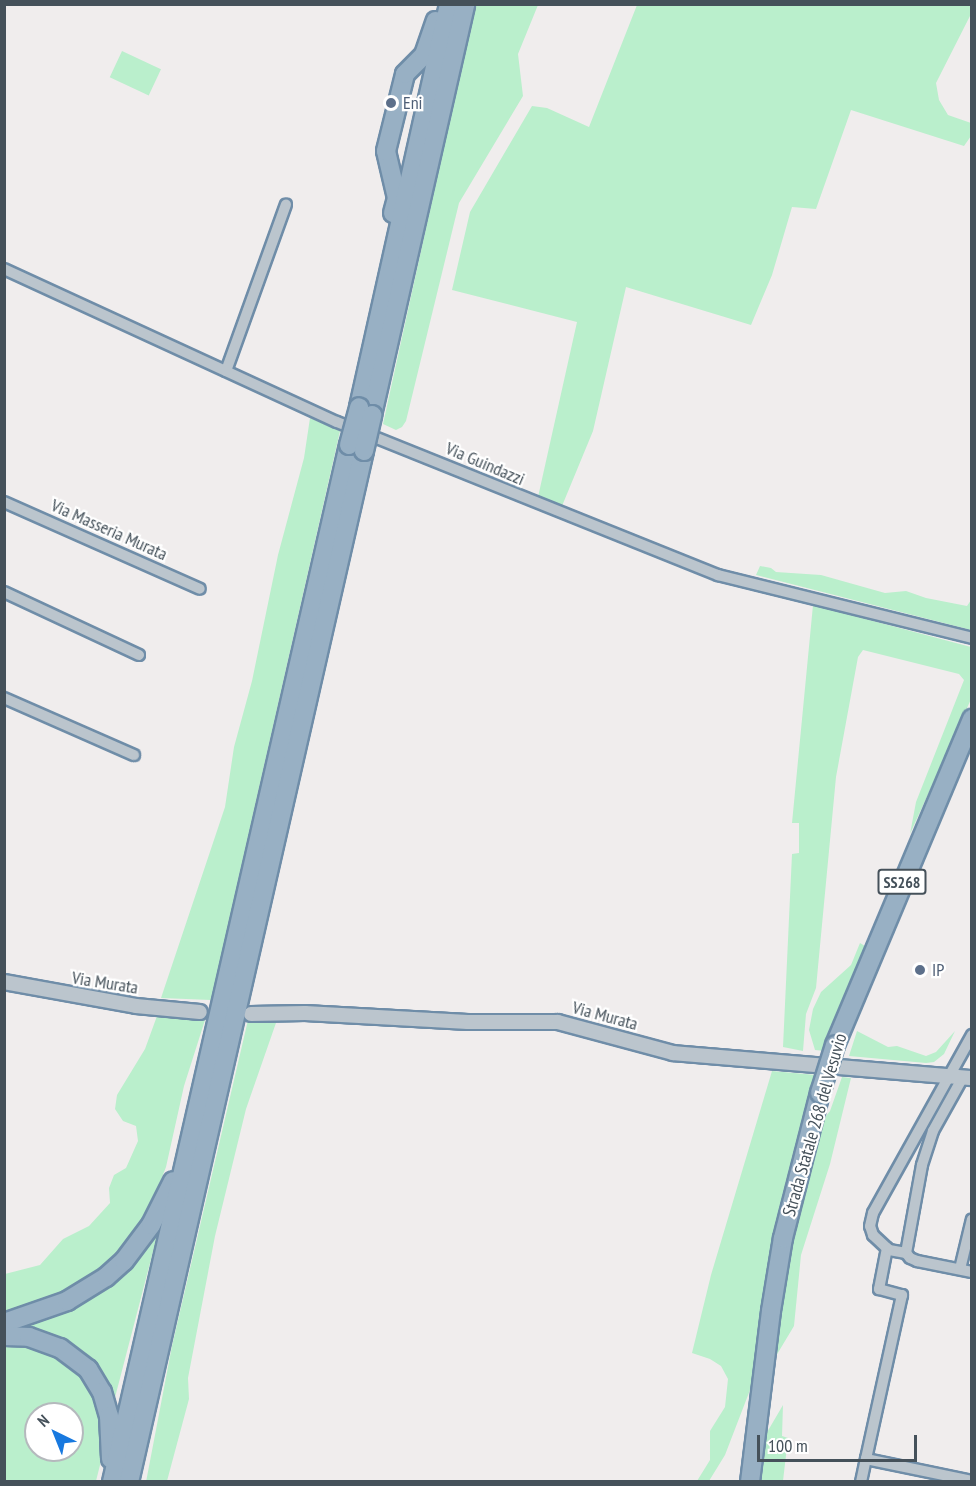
<!DOCTYPE html>
<html>
<head>
<meta charset="utf-8">
<style>
	body { margin:0 }
	#map { position:relative; width:976px; height:1486px; overflow:hidden; background:#f0eded; font-family:"PT Sans Narrow",sans-serif }
	div>[style] { position:absolute }
	.green>* { inset:0; background:#baefcc; transform-origin:0 0 }
	.roads { filter:drop-shadow(2px 0 #6f8da8) drop-shadow(-2px 0 #6f8da8) drop-shadow(0 2px #6f8da8) drop-shadow(0 -2px #6f8da8) }
	.minor>* { height:10px; margin:-5px; padding:0 5px; transform-origin:5px; border-radius:5px; background:#bbc5cd }
	.tertiary>* { height:14px; margin:-7px; padding:0 7px; transform-origin:7px; border-radius:7px; background:#bbc5cd }
	.trunk>* { height:18px; margin:-9px; padding:0 9px; transform-origin:9px; border-radius:9px; background:#98b0c4 }
	.bridges { filter:drop-shadow(2px 0 #6f8da8) drop-shadow(-2px 0 #6f8da8) drop-shadow(0 2px #6f8da8) drop-shadow(0 -2px #6f8da8) }
	.trunk-bridge>* { height:18px; margin:-9px; padding:0 9px; transform-origin:9px; border-radius:9px; background:#98b0c4 }
	.dots>* { width:16px; height:16px; translate:-50% -50%; box-sizing:border-box; border:3px solid #fff; border-radius:50% }
	span { translate:-50% -50%; white-space:nowrap; text-align:center; line-height:1.15; -webkit-text-stroke:4.5px #fff; paint-order:stroke }
	.shield-label span { padding:2px 4px; background:#fff; border:2px solid; border-radius:4px; -webkit-text-stroke-width:0 }
	.shield-label { font-size:16px; color:#45515a; font-weight:700 }
	.service-label { font-size:18px; color:#4e5e75 }
	.left { translate:0 -50%; text-align:left }
	.street-label { font-size:18px; color:#45515a }
	.frame { position:absolute; inset:0; border:6px solid #45515a; pointer-events:none }
	.north { position:absolute; left:24px; top:1402px; width:60px; height:60px; box-sizing:border-box; background:#fff; border:2px solid #b5b9bd; border-radius:50%; rotate:317deg; font-size:16px; font-weight:700; line-height:24px; text-align:center; color:#45515a }
	.north::after { content:''; display:block; margin:auto; width:21px; height:27px; background:#1879df; clip-path:polygon(50% 0,100% 100%,50% 72%,0 100%) }
	.scale { position:absolute; left:757px; top:1435px; width:160px; height:27px; box-sizing:border-box; border:3px solid #45515a; border-top:0; padding-left:8px; font-size:18px; line-height:21px; white-space:nowrap; color:#45515a; -webkit-text-stroke:4px #fff; paint-order:stroke }
</style>
</head>
<body>
<div id="map">
	<div class="green">
		<div style="clip-path:polygon(475px 5px,538px 5px,518px 54px,523px 96px,459px 203px,406px 421px,402px 427px,396px 430px,383px 424px)"></div>
		<div style="clip-path:polygon(637px 5px,971px 5px,971px 14px,936px 83px,939px 100px,948px 115px,971px 123px,971px 136px,964px 146px,851px 110px,816px 209px,792px 207px,772px 275px,751px 325px,626px 287px,593px 431px,562px 506px,538px 497px,577px 322px,452px 290px,470px 212px,532px 106px,547px 108px,589px 127px)"></div>
		<div style="left:122px;top:51px;width:43px;height:29px;rotate:25deg"></div>
		<div style="clip-path:polygon(310px 418px,340px 431px,211px 1000px,161px 998px,225px 807px,234px 747px,252px 681px,278px 555px,304px 458px)"></div>
		<div style="clip-path:polygon(760px 566px,771px 568px,776px 572px,821px 575px,885px 593px,906px 591px,926px 598px,967px 606px,971px 600px,971px 630px,756px 575px)"></div>
		<div style="clip-path:polygon(813px 605px,971px 647px,972px 697px,910px 834px,916px 802px,964px 680px,959px 674px,863px 650px,858px 657px,836px 777px,816px 988px,806px 1014px,803px 1051px,783px 1047px,792px 854px,799px 853px,799px 823px,792px 823px)"></div>
		<div style="clip-path:polygon(860px 943px,865px 946px,825px 1051px,815px 1050px,809px 1030px,813px 1009px,821px 992px,851px 965px)"></div>
		<div style="clip-path:polygon(157px 1016px,205px 1020px,184px 1086px,166px 1167px,148px 1213px,127px 1242px,107px 1263px,82px 1282px,47px 1299px,5px 1311px,5px 1274px,40px 1265px,63px 1239px,89px 1226px,110px 1203px,109px 1188px,114px 1175px,126px 1168px,138px 1141px,136px 1126px,123px 1121px,115px 1109px,117px 1095px,145px 1049px)"></div>
		<div style="clip-path:polygon(248px 1020px,277px 1020px,246px 1109px,215px 1236px,188px 1378px,189px 1399px,167px 1481px,146px 1482px,172px 1346px)"></div>
		<div style="clip-path:polygon(857px 1031px,888px 1047px,897px 1046px,926px 1056px,936px 1052px,955px 1031px,944px 1054px,934px 1062px,926px 1063px,849px 1056px)"></div>
		<div style="clip-path:polygon(772px 1071px,816px 1075px,783px 1203px,755px 1377px,725px 1455px,709px 1481px,697px 1481px,710px 1460px,710px 1431px,725px 1407px,728px 1379px,721px 1366px,710px 1359px,692px 1353px,711px 1275px)"></div>
		<div style="clip-path:polygon(842px 1077px,851px 1078px,830px 1164px,801px 1255px,794px 1326px,776px 1356px,780px 1309px,792px 1236px,822px 1121px,830px 1111px)"></div>
		<div style="clip-path:polygon(162px 1217px,112px 1409px,96px 1370px,7px 1330px,66px 1305px)"></div>
		<div style="clip-path:polygon(evenodd,5px 1343px,28px 1343px,74px 1364px,97px 1394px,106px 1441px,96px 1481px,5px 1482px,5px 1343px,36px 1414px,72px 1414px,72px 1450px,36px 1450px,36px 1414px)"></div>
		<div style="clip-path:polygon(783px 1405px,782px 1436px,788px 1438px,783px 1481px,759px 1481px,766px 1434px)"></div>
	</div>
	<div class="roads">
		<div class="minor">
			<div style="left:4px;top:269px;width:366px;rotate:24.7deg"></div>
			<div style="left:337px;top:422px;width:411px;rotate:21.9deg"></div>
			<div style="left:718px;top:575px;width:262px;rotate:13.9deg"></div>
			<div style="left:226px;top:371px;width:177px;rotate:-70.2deg"></div>
			<div style="left:4px;top:502px;width:214px;rotate:23.9deg"></div>
			<div style="left:4px;top:592px;width:149px;rotate:25deg"></div>
			<div style="left:4px;top:698px;width:142px;rotate:23.7deg"></div>
			<div style="left:963px;top:1077px;width:62px;rotate:119.1deg"></div>
			<div style="left:933px;top:1131px;width:36px;rotate:108deg"></div>
			<div style="left:922px;top:1165px;width:89px;rotate:100.3deg"></div>
			<div style="left:906px;top:1253px;width:6px;rotate:51deg"></div>
			<div style="left:910px;top:1258px;width:8px;rotate:23deg"></div>
			<div style="left:917px;top:1261px;width:56px;rotate:11.3deg"></div>
			<div style="left:887px;top:1248px;width:42px;rotate:101deg"></div>
			<div style="left:879px;top:1289px;width:24px;rotate:15deg"></div>
			<div style="left:902px;top:1295px;width:168px;rotate:102.4deg"></div>
			<div style="left:866px;top:1459px;width:108px;rotate:11.7deg"></div>
			<div style="left:906px;top:1253px;width:17px;rotate:-170deg"></div>
			<div style="left:889px;top:1250px;width:22px;rotate:-137deg"></div>
			<div style="left:873px;top:1235px;width:9px;rotate:-108deg"></div>
			<div style="left:870px;top:1226px;width:13px;rotate:-77deg"></div>
			<div style="left:873px;top:1213px;width:204px;rotate:-60.9deg"></div>
			<div style="left:960px;top:1269px;width:51px;rotate:-76.5deg"></div>
			<div style="left:861px;top:1482px;width:24px;rotate:-78deg"></div>
		</div>
		<div class="tertiary">
			<div style="left:4px;top:982px;width:134px;rotate:10.3deg"></div>
			<div style="left:136px;top:1006px;width:64px;rotate:5.4deg"></div>
			<div style="left:251px;top:1014px;width:54px;rotate:-1.1deg"></div>
			<div style="left:305px;top:1013px;width:163px;rotate:3.2deg"></div>
			<div style="left:468px;top:1022px;width:90px"></div>
			<div style="left:558px;top:1022px;width:119px;rotate:15.1deg"></div>
			<div style="left:673px;top:1053px;width:300px;rotate:4.8deg"></div>
		</div>
		<div class="trunk">
			<div style="left:393px;top:213px;width:16px;rotate:-75deg"></div>
			<div style="left:397px;top:198px;width:48px;rotate:-103.2deg"></div>
			<div style="left:386px;top:151px;width:79px;rotate:-76.1deg"></div>
			<div style="left:405px;top:74px;width:27px;rotate:-45deg"></div>
			<div style="left:424px;top:55px;width:36px;rotate:-71deg"></div>
			<div style="left:359px;top:407px;width:413px;rotate:-77.4deg"></div>
			<div style="left:372px;top:415px;width:421px;rotate:-77.2deg"></div>
			<div style="left:835px;top:1045px;width:354px;rotate:-67.2deg"></div>
			<div style="left:4px;top:1323px;width:67px;rotate:-19.2deg"></div>
			<div style="left:67px;top:1301px;width:46px;rotate:-31.6deg"></div>
			<div style="left:106px;top:1277px;width:24px;rotate:-42deg"></div>
			<div style="left:124px;top:1261px;width:45px;rotate:-53.1deg"></div>
			<div style="left:151px;top:1225px;width:49px;rotate:-63.4deg"></div>
			<div style="left:4px;top:1336px;width:25px;rotate:2deg"></div>
			<div style="left:29px;top:1337px;width:33px;rotate:20deg"></div>
			<div style="left:60px;top:1348px;width:35px;rotate:37deg"></div>
			<div style="left:88px;top:1369px;width:27px;rotate:59deg"></div>
			<div style="left:102px;top:1392px;width:25px;rotate:74deg"></div>
			<div style="left:109px;top:1416px;width:43px;rotate:87.3deg"></div>
			<div style="left:112px;top:1482px;width:1064px;rotate:-77.13deg"></div>
			<div style="left:129px;top:1482px;width:1057px;rotate:-77.16deg"></div>
			<div style="left:750px;top:1482px;width:172px;rotate:-83deg"></div>
			<div style="left:771px;top:1311px;width:74px;rotate:-80.7deg"></div>
			<div style="left:783px;top:1238px;width:150px;rotate:-75.7deg"></div>
		</div>
	</div>
	<div class="bridges">
		<div class="trunk-bridge">
			<div style="left:349px;top:445px;width:39px;rotate:-75deg"></div>
			<div style="left:364px;top:451px;width:37px;rotate:-77deg"></div>
			<div style="left:820px;top:1093px;width:50px;rotate:-72.6deg"></div>
		</div>
	</div>
	<div class="dots">
		<div style="left:391px;top:103px;background:#5c6f8a"></div>
		<div style="left:920px;top:970px;background:#5c6f8a"></div>
	</div>
	<div class="shield-label">
		<span style="left:902px;top:882px">SS268</span>
	</div>
	<div class="service-label">
		<span class="left" style="left:403px;top:103px">Eni</span>
		<span class="left" style="left:932px;top:970px">IP</span>
	</div>
	<div class="street-label">
		<span style="left:485px;top:464px;rotate:23deg">Via Guindazzi</span>
		<span style="left:109px;top:530px;rotate:24deg">Via Masseria Murata</span>
		<span style="left:105px;top:983px;rotate:9deg">Via Murata</span>
		<span style="left:605px;top:1016px;rotate:15deg">Via Murata</span>
		<span style="left:815px;top:1125px;rotate:-74deg">Strada Statale 268 del Vesuvio</span>
	</div>
	<div class="frame"></div>
	<div class="north">N</div>
	<div class="scale">100 m</div>
</div>
</body>
</html>
